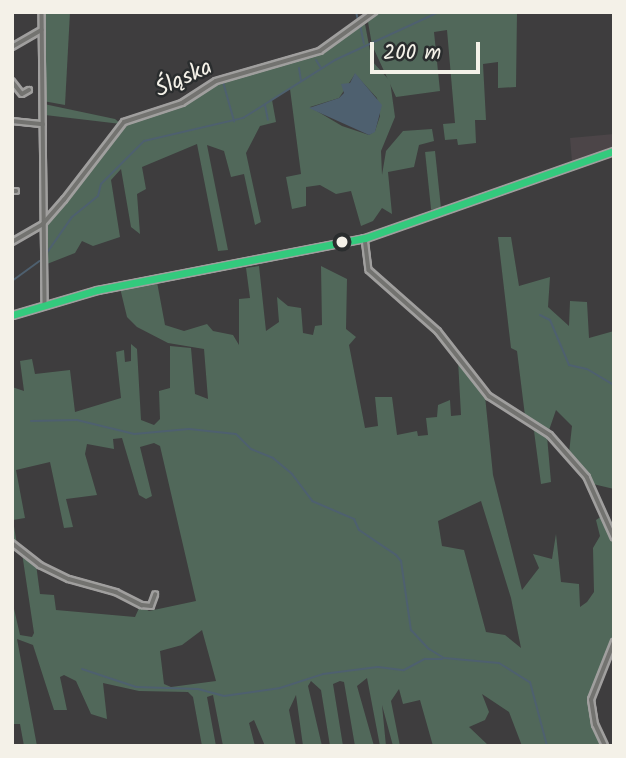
<!DOCTYPE html>
<html>
<head>
<meta charset="utf-8">
<style>
	body { margin:0 }
	#map { position:relative; width:626px; height:758px; overflow:hidden; background:#3e3d3e; font-family:Kalam,sans-serif }
	div>[style] { position:absolute }
	.built>* { inset:0; background:#4c4548 }
	.green>* { inset:0; background:#51685a; transform-origin:0 0 }
	.water>* { inset:0; background:#4e606f }
	.stream>* { height:2px; margin:-1px; padding:0 1px; transform-origin:1px; border-radius:1px; background:#4e606f }
	.roads { filter:drop-shadow(2px 0 #a09f9e) drop-shadow(-2px 0 #a09f9e) drop-shadow(0 2px #a09f9e) drop-shadow(0 -2px #a09f9e) }
	.minor>* { height:3.5px; margin:-1.75px; padding:0 1.75px; transform-origin:1.75px; border-radius:1.75px; background:#737370 }
	.secondary>* { height:5px; margin:-2.5px; padding:0 2.5px; transform-origin:2.5px; border-radius:2.5px; background:#737370 }
	.bus-1>* { height:7px; margin:-3.5px; padding:0 3.5px; transform-origin:3.5px; border-radius:3.5px; background:#33ca7d }
	.dots>* { width:19px; height:19px; translate:-50% -50%; box-sizing:border-box; border:4px solid #2a2d2e; border-radius:50% }
	span { translate:-50% -50%; white-space:nowrap; text-align:center; line-height:1.15; -webkit-text-stroke:5px #2a2d2e; paint-order:stroke }
	.street-label { font-size:23px; color:#f4f1e8 }
	.frame { position:absolute; inset:0; border:14px solid #f4f1e8; pointer-events:none }
	.scale { position:absolute; left:370px; top:42px; width:110px; height:32px; box-sizing:border-box; border:4px solid #f4f1e8; border-top:0; padding-left:9px; font-size:21px; line-height:24px; white-space:nowrap; color:#f4f1e8; -webkit-text-stroke:5px #2a2d2e; paint-order:stroke }
</style>
</head>
<body>
<div id="map">
	<div class="built">
		<div style="clip-path:polygon(614px 134px,614px 148px,572px 162px,570px 138px)"></div>
	</div>
	<div class="green">
		<div style="clip-path:polygon(44px 12px,70px 12px,65px 105px,43px 101px)"></div>
		<div style="clip-path:polygon(377px 12px,517px 12px,516px 87px,498px 88px,498px 62px,483px 64px,486px 120px,475px 120px,476px 143px,458px 145px,457px 139px,445px 140px,443px 124px,455px 123px,447px 30px,434px 32px,440px 91px,396px 97px,372px 45px,368px 22px)"></div>
		<div style="clip-path:polygon(evenodd,365px 24px,372px 61px,390px 81px,395px 117px,381px 151px,382px 175px,386px 151px,403px 131px,432px 129px,434px 141px,419px 145px,414px 167px,388px 172px,392px 214px,382px 208px,373px 221px,361px 226px,351px 191px,336px 194px,320px 185px,306px 187px,306px 206px,292px 209px,286px 177px,301px 174px,290px 89px,272px 100px,276px 122px,260px 126px,246px 153px,261px 222px,255px 225px,244px 174px,231px 177px,224px 151px,207px 145px,228px 250px,218px 251px,197px 144px,142px 167px,146px 189px,137px 194px,140px 234px,131px 227px,121px 169px,111px 180px,120px 237px,93px 246px,82px 241px,75px 253px,47px 264px,46px 223px,129px 122px,187px 102px,221px 81px,318px 53px,365px 24px,355px 74px,377px 98px,380px 116px,375px 131px,369px 135px,342px 126px,310px 107px,339px 98px,355px 74px)"></div>
		<div style="clip-path:polygon(44px 104px,115px 119px,121px 124px,45px 115px)"></div>
		<div style="left:435px;top:151px;width:58px;height:10px;rotate:84deg"></div>
		<div style="clip-path:polygon(498px 237px,511px 237px,519px 286px,550px 277px,548px 307px,569px 326px,570px 301px,587px 302px,589px 338px,614px 331px,614px 489px,593px 484px,569px 453px,572px 426px,556px 410px,547px 436px,551px 482px,541px 484px,534px 431px,526px 424px,517px 351px,511px 348px)"></div>
		<div style="clip-path:polygon(evenodd,259px 266px,266px 331px,279px 322px,277px 297px,288px 306px,301px 308px,303px 333px,313px 335px,315px 326px,322px 325px,321px 266px,347px 279px,346px 329px,356px 337px,349px 345px,365px 428px,378px 426px,375px 397px,392px 397px,397px 435px,417px 431px,418px 436px,428px 435px,426px 418px,437px 417px,438px 405px,450px 400px,451px 416px,461px 415px,458px 360px,485px 396px,493px 475px,522px 590px,539px 568px,533px 554px,552px 559px,556px 534px,561px 582px,579px 584px,580px 607px,587px 602px,594px 592px,593px 548px,600px 536px,596px 520px,602px 516px,614px 540px,614px 637px,589px 699px,602px 746px,522px 746px,509px 712px,482px 694px,489px 712px,485px 720px,469px 727px,489px 746px,433px 746px,420px 700px,403px 704px,399px 689px,391px 701px,400px 746px,393px 746px,382px 705px,386px 746px,380px 746px,367px 678px,357px 686px,374px 746px,355px 746px,344px 682px,340px 681px,333px 684px,343px 746px,330px 746px,321px 690px,311px 681px,308px 686px,322px 746px,303px 746px,296px 695px,289px 710px,296px 746px,265px 746px,254px 720px,249px 723px,255px 746px,223px 746px,213px 695px,207px 697px,216px 746px,202px 746px,193px 697px,188px 692px,139px 691px,103px 683px,107px 719px,91px 714px,76px 681px,64px 675px,60px 677px,67px 710px,54px 710px,33px 645px,17px 639px,37px 746px,24px 746px,20px 724px,12px 724px,12px 600px,20px 635px,32px 637px,34px 633px,22px 553px,36px 564px,40px 594px,54px 595px,56px 610px,135px 617px,140px 606px,149px 611px,196px 601px,160px 446px,154px 443px,140px 447px,152px 496px,146px 499px,139px 495px,122px 438px,113px 439px,114px 449px,87px 444px,85px 454px,97px 495px,66px 499px,73px 527px,64px 528px,50px 462px,16px 470px,25px 518px,13px 520px,17px 545px,12px 541px,12px 387px,24px 391px,20px 361px,32px 359px,35px 374px,70px 370px,75px 412px,121px 398px,116px 352px,124px 350px,125px 362px,131px 361px,131px 344px,137px 349px,141px 420px,154px 425px,160px 419px,159px 391px,170px 388px,170px 346px,191px 348px,195px 394px,208px 399px,204px 349px,168px 343px,137px 327px,127px 317px,120px 288px,157px 282px,165px 325px,184px 331px,207px 324px,213px 331px,233px 335px,239px 345px,239px 299px,250px 298px,246px 268px,259px 266px,481px 501px,511px 598px,521px 648px,505px 635px,486px 632px,464px 550px,442px 546px,438px 521px,481px 501px,259px 266px,202px 630px,216px 681px,171px 687px,164px 684px,160px 651px,182px 645px,202px 630px)"></div>
	</div>
	<div class="water">
		<div style="clip-path:polygon(355px 73px,382px 105px,375px 132px,369px 135px,309px 108px,339px 98px,344px 93px,341px 84px,350px 83px)"></div>
	</div>
	<div class="stream">
		<div style="left:356px;top:12px;width:8px;rotate:76deg"></div>
		<div style="left:360px;top:25px;width:19px;rotate:78deg"></div>
		<div style="left:316px;top:60px;width:9px;rotate:58deg"></div>
		<div style="left:299px;top:68px;width:13px;rotate:81deg"></div>
		<div style="left:223px;top:82px;width:41px;rotate:74.2deg"></div>
		<div style="left:265px;top:105px;width:15px;rotate:79deg"></div>
		<div style="left:46px;top:254px;width:45px;rotate:-54.9deg"></div>
		<div style="left:72px;top:217px;width:33px;rotate:-39deg"></div>
		<div style="left:98px;top:196px;width:12px;rotate:-76deg"></div>
		<div style="left:101px;top:184px;width:61px;rotate:-45deg"></div>
		<div style="left:144px;top:141px;width:102px;rotate:-13.1deg"></div>
		<div style="left:243px;top:118px;width:109px;rotate:-32.2deg"></div>
		<div style="left:335px;top:60px;width:115px;rotate:-24.8deg"></div>
		<div style="left:12px;top:281px;width:34px;rotate:-36deg"></div>
		<div style="left:540px;top:315px;width:11px;rotate:27deg"></div>
		<div style="left:550px;top:320px;width:49px;rotate:67.1deg"></div>
		<div style="left:569px;top:365px;width:18px;rotate:13deg"></div>
		<div style="left:587px;top:369px;width:31px;rotate:31deg"></div>
		<div style="left:31px;top:421px;width:46px;rotate:-1.2deg"></div>
		<div style="left:77px;top:420px;width:59px;rotate:13.8deg"></div>
		<div style="left:134px;top:434px;width:55px;rotate:-5.2deg"></div>
		<div style="left:189px;top:429px;width:47px;rotate:6.1deg"></div>
		<div style="left:236px;top:434px;width:21px;rotate:45deg"></div>
		<div style="left:251px;top:449px;width:24px;rotate:22deg"></div>
		<div style="left:273px;top:458px;width:25px;rotate:40deg"></div>
		<div style="left:292px;top:474px;width:34px;rotate:53deg"></div>
		<div style="left:312px;top:501px;width:46px;rotate:23.2deg"></div>
		<div style="left:354px;top:519px;width:12px;rotate:66deg"></div>
		<div style="left:359px;top:530px;width:45px;rotate:34deg"></div>
		<div style="left:396px;top:555px;width:8px;rotate:50deg"></div>
		<div style="left:401px;top:561px;width:70px;rotate:81.8deg"></div>
		<div style="left:411px;top:630px;width:26px;rotate:47deg"></div>
		<div style="left:429px;top:649px;width:17px;rotate:31deg"></div>
		<div style="left:444px;top:658px;width:55px;rotate:5.2deg"></div>
		<div style="left:499px;top:663px;width:36px;rotate:32deg"></div>
		<div style="left:530px;top:682px;width:66px;rotate:75.1deg"></div>
		<div style="left:82px;top:669px;width:57px;rotate:18.4deg"></div>
		<div style="left:136px;top:687px;width:62px;rotate:1.8deg"></div>
		<div style="left:198px;top:689px;width:27px;rotate:15deg"></div>
		<div style="left:224px;top:696px;width:57px;rotate:-8.1deg"></div>
		<div style="left:280px;top:688px;width:45px;rotate:-18deg"></div>
		<div style="left:323px;top:674px;width:55px;rotate:-7.3deg"></div>
		<div style="left:378px;top:667px;width:26px;rotate:7deg"></div>
		<div style="left:404px;top:670px;width:24px;rotate:-28deg"></div>
		<div style="left:425px;top:659px;width:17px"></div>
	</div>
	<div class="roads">
		<div class="minor">
			<div style="left:42px;top:12px;width:293px;rotate:89.4deg"></div>
			<div style="left:12px;top:47px;width:34px;rotate:-30deg"></div>
			<div style="left:12px;top:81px;width:16px;rotate:52deg"></div>
			<div style="left:22px;top:94px;width:8px;rotate:-30deg"></div>
			<div style="left:12px;top:121px;width:31px;rotate:6deg"></div>
			<div style="left:12px;top:191px;width:4px"></div>
			<div style="left:365px;top:238px;width:32px;rotate:83deg"></div>
			<div style="left:369px;top:270px;width:92px;rotate:41.5deg"></div>
			<div style="left:438px;top:331px;width:83px;rotate:51.9deg"></div>
			<div style="left:489px;top:396px;width:72px;rotate:32.6deg"></div>
			<div style="left:550px;top:435px;width:56px;rotate:48.6deg"></div>
			<div style="left:587px;top:477px;width:66px;rotate:65.8deg"></div>
			<div style="left:12px;top:242px;width:36px;rotate:-30deg"></div>
			<div style="left:43px;top:224px;width:32px;rotate:-49deg"></div>
			<div style="left:64px;top:200px;width:98px;rotate:-52.4deg"></div>
			<div style="left:124px;top:122px;width:61px;rotate:-18.1deg"></div>
			<div style="left:182px;top:103px;width:40px;rotate:-32.9deg"></div>
			<div style="left:216px;top:81px;width:108px;rotate:-16.1deg"></div>
			<div style="left:320px;top:51px;width:67px;rotate:-35.8deg"></div>
			<div style="left:12px;top:543px;width:36px;rotate:38deg"></div>
			<div style="left:40px;top:565px;width:32px;rotate:26deg"></div>
			<div style="left:69px;top:579px;width:49px;rotate:15.5deg"></div>
			<div style="left:116px;top:592px;width:29px;rotate:27deg"></div>
			<div style="left:142px;top:605px;width:9px;rotate:6deg"></div>
			<div style="left:151px;top:606px;width:12px;rotate:-70deg"></div>
			<div style="left:605px;top:746px;width:23px;rotate:-115deg"></div>
			<div style="left:595px;top:725px;width:25px;rotate:-99deg"></div>
			<div style="left:591px;top:700px;width:62px;rotate:-68.4deg"></div>
		</div>
		<div class="secondary">
			<div style="left:12px;top:315px;width:89px;rotate:-16.4deg"></div>
			<div style="left:97px;top:290px;width:273px;rotate:-11deg"></div>
			<div style="left:365px;top:238px;width:264px;rotate:-19.3deg"></div>
		</div>
	</div>
	<div class="bus-1">
		<div style="left:12px;top:315px;width:89px;rotate:-16.4deg"></div>
		<div style="left:97px;top:290px;width:273px;rotate:-11deg"></div>
		<div style="left:365px;top:238px;width:264px;rotate:-19.3deg"></div>
	</div>
	<div class="dots">
		<div style="left:342px;top:242px;background:#f4f1e8"></div>
	</div>
	<div class="street-label">
		<span style="left:184px;top:79px;rotate:-25deg">Śląska</span>
	</div>
	<div class="frame"></div>
	<div class="scale">200 m</div>
</div>
</body>
</html>
